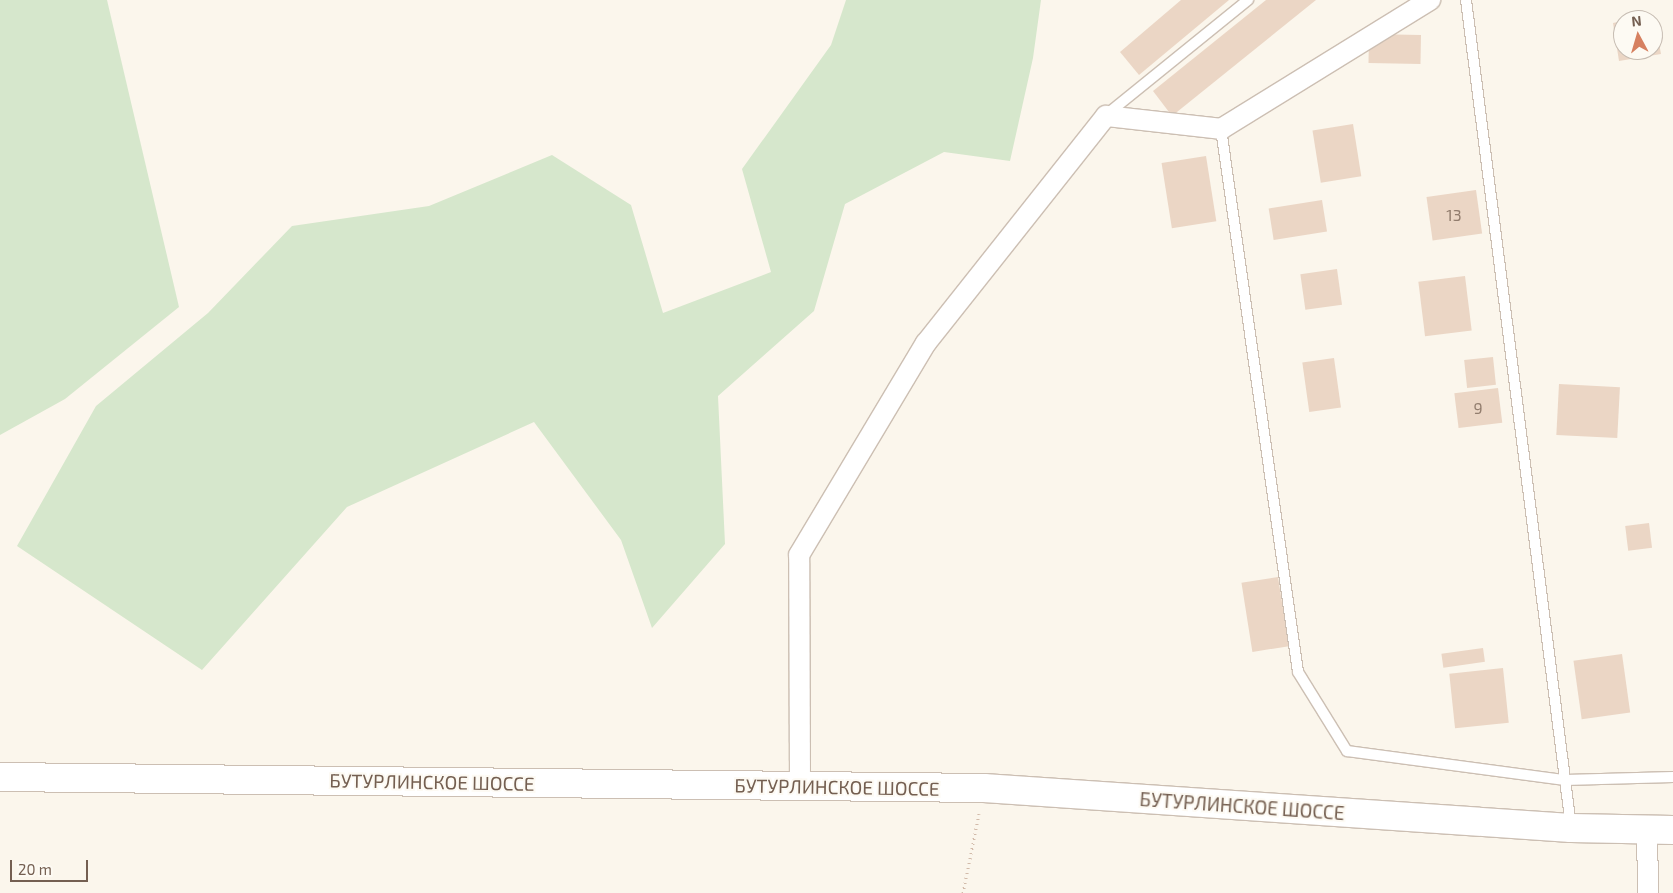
<!DOCTYPE html>
<html>
<head>
<meta charset="utf-8">
<style>
	body { margin:0 }
	#map { position:relative; width:1673px; height:893px; overflow:hidden; background:#fbf6ec; font-family:"Exo 2",sans-serif }
	div>[style] { position:absolute }
	.green>* { inset:0; background:#d6e7cc }
	.building>* { inset:0; background:#ebd6c5; transform-origin:0 0 }
	.path>* { height:3px; margin-top:-1.5px; transform-origin:0; background:repeating-linear-gradient(90deg,#d2bbaa 0 1px,transparent 0 5px) }
	.roads { filter:drop-shadow(1px 0 #ccbfb3) drop-shadow(-1px 0 #ccbfb3) drop-shadow(0 1px #ccbfb3) drop-shadow(0 -1px #ccbfb3) }
	.service>* { height:10px; margin:-5px; padding:0 5px; transform-origin:5px; border-radius:5px; background:#fff }
	.minor>* { height:20px; margin:-10px; padding:0 10px; transform-origin:10px; border-radius:10px; background:#fff }
	.secondary>* { height:28px; margin:-14px; padding:0 14px; transform-origin:14px; border-radius:14px; background:#fff }
	span { translate:-50% -50%; white-space:nowrap; text-align:center; line-height:1.15; -webkit-text-stroke:4px #fdfaf3; paint-order:stroke }
	.number-label { font-size:16px; color:#927d6e }
	.number-label span { -webkit-text-stroke-width:0 }
	.street-label { font-size:19px; color:#745f51 }
	.north { position:absolute; left:1613px; top:10px; width:50px; height:50px; box-sizing:border-box; background:#fdfaf3; border:1px solid #c6bcb2; border-radius:50%; rotate:354deg; font-size:14px; font-weight:700; line-height:20px; text-align:center; color:#745f51 }
	.north::after { content:''; display:block; margin:auto; width:18px; height:22px; background:#d68060; clip-path:polygon(50% 0,100% 100%,50% 72%,0 100%) }
	.scale { position:absolute; left:10px; top:860px; width:78px; height:22px; box-sizing:border-box; border:2px solid #745f51; border-top:0; padding-left:6px; font-size:15px; line-height:18px; white-space:nowrap; color:#745f51; -webkit-text-stroke:4px #fdfaf3; paint-order:stroke }
</style>
</head>
<body>
<div id="map">
	<div class="green">
		<div style="clip-path:polygon(0 0,107px 0,179px 307px,65px 399px,0 435px)"></div>
		<div style="clip-path:polygon(846px 0,1041px 0,1033px 58px,1010px 161px,944px 152px,845px 204px,814px 311px,718px 396px,725px 544px,652px 628px,621px 540px,534px 422px,347px 507px,202px 670px,17px 546px,96px 406px,208px 313px,292px 226px,429px 206px,552px 155px,631px 205px,663px 313px,771px 272px,742px 169px,831px 45px)"></div>
	</div>
	<div class="building">
		<div style="clip-path:polygon(1181px 0,1229px 0,1139px 75px,1120px 52px)"></div>
		<div style="clip-path:polygon(1266px 0,1316px 0,1172px 116px,1153px 91px)"></div>
		<div style="clip-path:polygon(1654px 16px,1661px 54px,1619px 61px,1613px 23px,1623px 21px,1623px 50px,1653px 50px,1653px 20px,1637px 19px)"></div>
		<div style="left:1369px;top:34px;width:52px;height:29px;rotate:1deg"></div>
		<div style="left:1353px;top:124px;width:53px;height:41px;rotate:81deg"></div>
		<div style="left:1206px;top:156px;width:66px;height:45px;rotate:81deg"></div>
		<div style="left:1476px;top:190px;width:44px;height:50px;rotate:82deg"></div>
		<div style="left:1322px;top:200px;width:32px;height:54px;rotate:81deg"></div>
		<div style="left:1337px;top:269px;width:36px;height:37px;rotate:82deg"></div>
		<div style="left:1465px;top:276px;width:55px;height:47px;rotate:83deg"></div>
		<div style="left:1493px;top:357px;width:28px;height:29px;rotate:84deg"></div>
		<div style="left:1334px;top:358px;width:50px;height:32px;rotate:82deg"></div>
		<div style="left:1559px;top:384px;width:61px;height:51px;rotate:3deg"></div>
		<div style="left:1498px;top:388px;width:35px;height:44px;rotate:83deg"></div>
		<div style="left:1649px;top:523px;width:25px;height:24px;rotate:83deg"></div>
		<div style="left:1278px;top:577px;width:70px;height:37px;rotate:81deg"></div>
		<div style="left:1483px;top:648px;width:14px;height:42px;rotate:82deg"></div>
		<div style="left:1622px;top:654px;width:59px;height:49px;rotate:82deg"></div>
		<div style="left:1503px;top:668px;width:55px;height:54px;rotate:84deg"></div>
	</div>
	<div class="path">
		<div style="left:963px;top:893px;width:81px;rotate:-78.6deg"></div>
	</div>
	<div class="roads">
		<div class="service">
			<div style="left:1466px;top:0;width:834px;rotate:82.76deg"></div>
			<div style="left:1106px;top:115px;width:183px;rotate:-39deg"></div>
			<div style="left:1221px;top:129px;width:548px;rotate:81.93deg"></div>
			<div style="left:1298px;top:672px;width:93px;rotate:58.2deg"></div>
			<div style="left:1347px;top:751px;width:220px;rotate:7.6deg"></div>
			<div style="left:1565px;top:780px;width:108px;rotate:-1.6deg"></div>
		</div>
		<div class="minor">
			<div style="left:800px;top:786px;width:231px;rotate:-90.2deg"></div>
			<div style="left:799px;top:555px;width:247px;rotate:-59.1deg"></div>
			<div style="left:926px;top:343px;width:290px;rotate:-51.6deg"></div>
			<div style="left:1106px;top:116px;width:116px;rotate:6.4deg"></div>
			<div style="left:1221px;top:129px;width:246px;rotate:-31.7deg"></div>
			<div style="left:1647px;top:828px;width:65px;rotate:89.1deg"></div>
		</div>
		<div class="secondary">
			<div style="left:0;top:777px;width:984px;rotate:0.64deg"></div>
			<div style="left:984px;top:788px;width:588px;rotate:3.9deg"></div>
			<div style="left:1571px;top:828px;width:102px;rotate:1.1deg"></div>
		</div>
	</div>
	<div class="number-label">
		<span style="left:1454px;top:215px">13</span>
		<span style="left:1478px;top:408px">9</span>
	</div>
	<div class="street-label">
		<span style="left:432px;top:782px;rotate:1deg">БУТУРЛИНСКОЕ ШОССЕ</span>
		<span style="left:837px;top:787px;rotate:1deg">БУТУРЛИНСКОЕ ШОССЕ</span>
		<span style="left:1242px;top:806px;rotate:4deg">БУТУРЛИНСКОЕ ШОССЕ</span>
	</div>
	<div class="north">N</div>
	<div class="scale">20 m</div>
</div>
</body>
</html>
